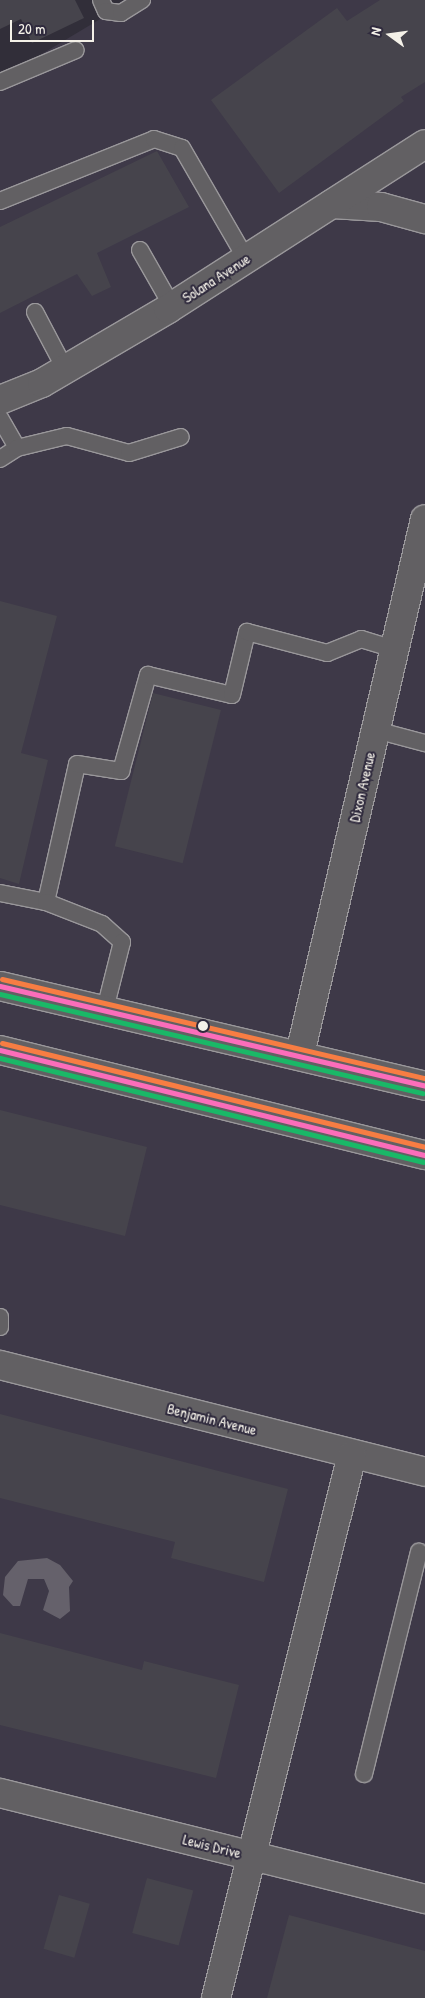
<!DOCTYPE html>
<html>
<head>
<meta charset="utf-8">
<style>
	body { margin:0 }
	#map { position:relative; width:425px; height:1998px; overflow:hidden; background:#312e39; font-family:"Patrick Hand",sans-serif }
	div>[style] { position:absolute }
	.built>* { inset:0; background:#3e3948 }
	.water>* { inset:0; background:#65616b }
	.building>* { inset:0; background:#46444c; transform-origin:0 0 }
	.roads { filter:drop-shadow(1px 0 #9a989b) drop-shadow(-1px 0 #9a989b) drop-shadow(0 1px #9a989b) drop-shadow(0 -1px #9a989b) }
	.service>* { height:16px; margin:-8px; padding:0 8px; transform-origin:8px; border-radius:8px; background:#626063 }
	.minor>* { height:28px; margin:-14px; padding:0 14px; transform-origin:14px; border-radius:14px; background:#626063 }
	.primary>* { height:28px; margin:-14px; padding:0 14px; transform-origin:14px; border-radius:14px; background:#626063 }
	.bus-1>* { height:5px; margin:-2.5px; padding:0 2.5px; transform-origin:2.5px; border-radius:2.5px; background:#fb6dba }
	.bus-2>* { height:5px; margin:-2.5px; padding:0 2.5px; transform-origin:2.5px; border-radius:2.5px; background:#1ab867 }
	.bus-3>* { height:5px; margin:-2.5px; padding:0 2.5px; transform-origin:2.5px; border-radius:2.5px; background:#f77d43 }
	.dots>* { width:14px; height:14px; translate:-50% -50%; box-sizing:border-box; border:2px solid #2f2a3d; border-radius:50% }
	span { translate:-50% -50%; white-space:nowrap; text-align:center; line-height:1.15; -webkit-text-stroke:4px #2f2a3d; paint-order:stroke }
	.street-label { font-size:15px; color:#f4f1e8 }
	.north { position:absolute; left:365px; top:10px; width:50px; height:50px; -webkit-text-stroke:4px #2f2a3d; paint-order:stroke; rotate:284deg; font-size:14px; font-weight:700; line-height:20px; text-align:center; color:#f4f1e8 }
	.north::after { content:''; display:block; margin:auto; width:18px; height:22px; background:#f4f1e8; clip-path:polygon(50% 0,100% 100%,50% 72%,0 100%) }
	.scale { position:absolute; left:10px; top:20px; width:84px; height:22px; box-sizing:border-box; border:2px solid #f4f1e8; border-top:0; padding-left:6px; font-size:15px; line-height:18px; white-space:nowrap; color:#f4f1e8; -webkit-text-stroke:4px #2f2a3d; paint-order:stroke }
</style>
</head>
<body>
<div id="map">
	<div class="built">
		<div style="clip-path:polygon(132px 0,425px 0,425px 1998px,0 1998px,0 79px)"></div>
	</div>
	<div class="water">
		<div style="clip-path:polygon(47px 1558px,60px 1565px,73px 1581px,69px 1587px,70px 1611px,60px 1619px,43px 1610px,49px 1591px,44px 1579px,28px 1579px,20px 1606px,13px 1606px,3px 1595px,5px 1577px,18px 1561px)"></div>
	</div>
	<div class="building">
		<div style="clip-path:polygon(0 0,75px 0,84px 18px,32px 43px,21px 19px,0 29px)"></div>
		<div style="clip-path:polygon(380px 0,425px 0,425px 82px,401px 97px,404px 101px,279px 193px,211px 100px,337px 8px,347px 21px)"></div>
		<div style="clip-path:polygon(157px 151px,189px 207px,97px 253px,111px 287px,92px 296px,77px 274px,0 313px,0 227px)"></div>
		<div style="clip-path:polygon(0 601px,57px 616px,21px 753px,48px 760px,19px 884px,0 878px)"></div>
		<div style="left:153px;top:693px;width:70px;height:158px;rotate:14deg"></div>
		<div style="clip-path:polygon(0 1110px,147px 1147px,125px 1236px,0 1205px)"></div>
		<div style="clip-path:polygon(0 1414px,288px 1489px,264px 1582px,171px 1558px,175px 1542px,0 1498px)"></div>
		<div style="clip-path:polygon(0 1633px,142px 1670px,144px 1661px,239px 1685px,216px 1778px,0 1725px)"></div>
		<div style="left:147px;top:1878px;width:48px;height:57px;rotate:15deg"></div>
		<div style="left:59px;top:1895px;width:32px;height:56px;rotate:16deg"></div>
		<div style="clip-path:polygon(289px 1915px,425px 1951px,425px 1998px,267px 1998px)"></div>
	</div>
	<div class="roads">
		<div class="service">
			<div style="left:101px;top:0;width:12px;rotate:66deg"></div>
			<div style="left:106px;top:11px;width:15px;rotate:8deg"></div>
			<div style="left:121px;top:13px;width:25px;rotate:-32deg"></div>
			<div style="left:0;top:82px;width:82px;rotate:-22.8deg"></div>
			<div style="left:0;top:201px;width:166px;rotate:-21.9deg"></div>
			<div style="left:154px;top:139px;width:29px;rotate:18deg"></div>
			<div style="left:182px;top:148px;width:128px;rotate:60deg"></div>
			<div style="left:140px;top:250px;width:64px;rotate:60.3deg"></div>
			<div style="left:35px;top:312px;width:64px;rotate:62.2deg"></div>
			<div style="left:0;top:418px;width:34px;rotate:60deg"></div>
			<div style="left:17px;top:448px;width:20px;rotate:147deg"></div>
			<div style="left:17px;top:448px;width:51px;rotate:-13.5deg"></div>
			<div style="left:67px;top:436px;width:64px;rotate:15.3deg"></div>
			<div style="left:129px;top:453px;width:54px;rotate:-17.1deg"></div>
			<div style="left:376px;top:730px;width:51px;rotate:14.9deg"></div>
			<div style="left:0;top:893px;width:47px;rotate:11.1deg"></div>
			<div style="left:46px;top:902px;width:141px;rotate:-77.3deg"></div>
			<div style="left:77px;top:764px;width:45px;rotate:9deg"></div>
			<div style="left:121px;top:771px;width:100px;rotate:-74.3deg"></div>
			<div style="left:148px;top:675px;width:86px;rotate:13.4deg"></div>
			<div style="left:232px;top:695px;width:65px;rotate:-76.6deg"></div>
			<div style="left:247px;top:632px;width:83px;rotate:14.7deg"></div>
			<div style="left:327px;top:653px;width:37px;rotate:-22deg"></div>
			<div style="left:361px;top:639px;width:34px;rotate:17deg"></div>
			<div style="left:46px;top:902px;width:60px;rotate:21.4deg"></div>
			<div style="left:102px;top:924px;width:27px;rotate:42deg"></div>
			<div style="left:122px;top:942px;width:69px;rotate:104.2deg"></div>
			<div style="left:0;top:1317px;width:10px;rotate:90deg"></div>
			<div style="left:364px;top:1774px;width:229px;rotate:-76.1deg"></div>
		</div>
		<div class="minor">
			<div style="left:332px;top:204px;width:49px;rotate:3.5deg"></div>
			<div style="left:381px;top:207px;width:46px;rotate:15.3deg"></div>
			<div style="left:0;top:400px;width:45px;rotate:-22deg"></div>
			<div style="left:42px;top:383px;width:146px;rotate:-30.4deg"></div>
			<div style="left:168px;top:309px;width:305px;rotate:-32.7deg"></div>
			<div style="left:300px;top:1054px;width:549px;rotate:-76.85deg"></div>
			<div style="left:0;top:1365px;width:438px;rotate:14.1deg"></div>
			<div style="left:0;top:1793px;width:438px;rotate:14deg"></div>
			<div style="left:216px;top:1998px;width:560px;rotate:-75.94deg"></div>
		</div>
		<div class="primary">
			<div style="left:0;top:986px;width:437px;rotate:13.2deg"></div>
			<div style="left:0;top:1050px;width:438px;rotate:13.9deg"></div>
		</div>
	</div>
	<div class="bus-1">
		<div style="left:0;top:986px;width:437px;rotate:13.2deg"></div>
		<div style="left:0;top:1050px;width:438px;rotate:13.9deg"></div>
	</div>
	<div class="bus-2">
		<div style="left:0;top:994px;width:434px;rotate:13.2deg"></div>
		<div style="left:0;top:1058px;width:436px;rotate:13.8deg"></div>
	</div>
	<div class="bus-3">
		<div style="left:2px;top:979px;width:434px;rotate:13.2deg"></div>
		<div style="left:2px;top:1043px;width:436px;rotate:13.8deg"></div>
	</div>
	<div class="dots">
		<div style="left:203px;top:1026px;background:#f4f1e8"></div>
	</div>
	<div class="street-label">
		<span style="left:216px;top:278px;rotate:-33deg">Solana Avenue</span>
		<span style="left:362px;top:787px;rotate:-77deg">Dixon Avenue</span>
		<span style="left:212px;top:1419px;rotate:14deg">Benjamin Avenue</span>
		<span style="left:212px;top:1846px;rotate:14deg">Lewis Drive</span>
	</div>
	<div class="north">N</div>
	<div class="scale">20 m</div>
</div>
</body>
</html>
